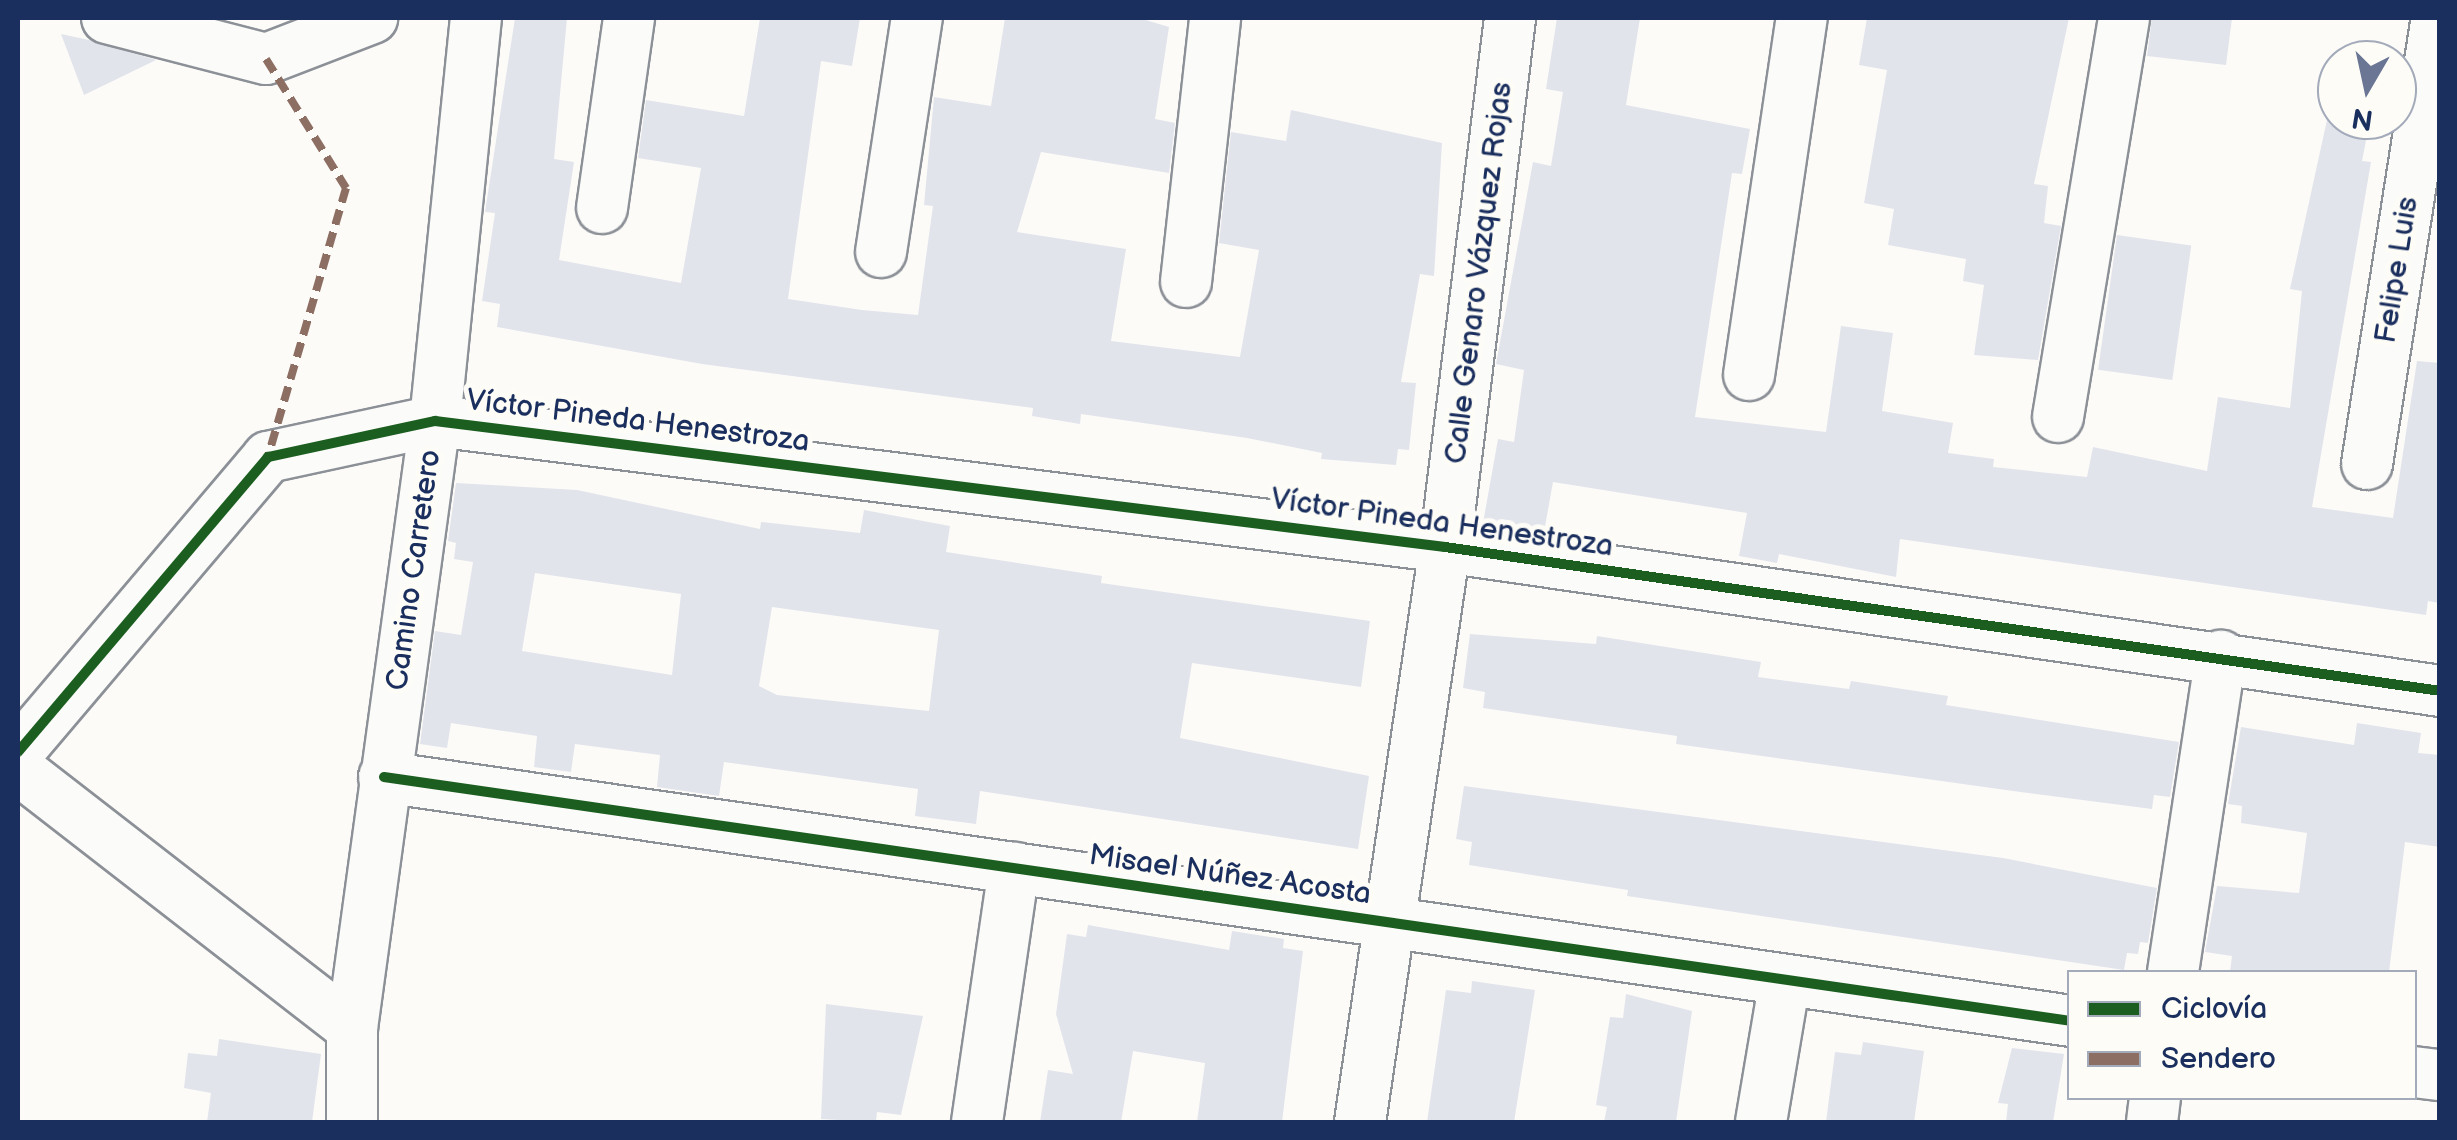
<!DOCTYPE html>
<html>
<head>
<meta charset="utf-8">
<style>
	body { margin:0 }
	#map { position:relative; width:2457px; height:1140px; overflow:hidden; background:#fcfbf8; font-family:"Balsamiq Sans",sans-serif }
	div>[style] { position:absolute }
	.building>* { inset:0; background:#e2e4ec; transform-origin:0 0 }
	.roads { filter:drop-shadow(2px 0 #8c9097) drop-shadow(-2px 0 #8c9097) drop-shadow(0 2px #8c9097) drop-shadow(0 -2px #8c9097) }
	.minor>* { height:50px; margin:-25px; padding:0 25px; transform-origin:25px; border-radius:25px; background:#fbfbf9 }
	.quiet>* { height:8px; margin-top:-4px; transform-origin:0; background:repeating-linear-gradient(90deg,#8d6e63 0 15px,transparent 0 23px) }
	.cycleway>* { height:10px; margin:-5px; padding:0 5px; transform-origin:5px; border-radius:5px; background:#1b5e20 }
	span { translate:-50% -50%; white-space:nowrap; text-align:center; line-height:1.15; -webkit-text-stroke:10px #fdfcf7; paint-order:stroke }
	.street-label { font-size:30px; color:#1b2f5e }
	.frame { position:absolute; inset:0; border:20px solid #1b2f5e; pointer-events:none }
	.legend { position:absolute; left:2067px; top:970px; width:350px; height:130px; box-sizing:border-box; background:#fdfcf7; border:2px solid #a3aaba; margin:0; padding:12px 18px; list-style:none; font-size:30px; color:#1b2f5e }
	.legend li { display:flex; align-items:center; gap:20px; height:50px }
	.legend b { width:50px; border:2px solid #a3aaba }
	.north { position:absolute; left:2317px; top:40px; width:100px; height:100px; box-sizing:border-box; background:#fdfcf7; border:2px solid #a3aaba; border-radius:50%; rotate:189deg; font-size:28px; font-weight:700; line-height:40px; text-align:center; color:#1b2f5e }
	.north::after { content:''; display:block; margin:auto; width:35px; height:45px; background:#6a7694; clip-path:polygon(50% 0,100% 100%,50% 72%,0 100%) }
</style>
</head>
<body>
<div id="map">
	<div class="building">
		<div style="clip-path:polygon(515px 18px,567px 18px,554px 159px,574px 162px,559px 260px,681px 283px,701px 168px,638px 158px,646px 100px,744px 116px,760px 18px,860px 18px,852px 66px,821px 61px,788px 299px,862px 310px,918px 315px,933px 206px,924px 205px,934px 97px,991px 106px,1005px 18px,1139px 18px,1169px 27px,1155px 119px,1175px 123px,1169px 173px,1041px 152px,1017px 232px,1126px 249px,1111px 341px,1240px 357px,1259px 250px,1219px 243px,1231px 132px,1286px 141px,1291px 110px,1442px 143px,1434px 276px,1420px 274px,1401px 382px,1416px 383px,1409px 450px,1398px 449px,1396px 465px,1321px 459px,1322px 453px,1247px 438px,1081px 414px,1080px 424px,1032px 416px,1033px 408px,702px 364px,497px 327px,500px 304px,482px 301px,495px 213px,485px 212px)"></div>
		<div style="clip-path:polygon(1557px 18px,1640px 18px,1626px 105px,1750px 129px,1742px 174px,1732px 173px,1695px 417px,1826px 432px,1841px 326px,1893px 333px,1882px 411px,1953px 423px,1948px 453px,1994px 459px,1993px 467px,2087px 477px,2093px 447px,2207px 471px,2218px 397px,2290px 408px,2302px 291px,2290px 289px,2327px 120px,2370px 120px,2362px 161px,2371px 162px,2312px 507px,2393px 518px,2417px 361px,2440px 363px,2440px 603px,2428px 601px,2426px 615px,1900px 539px,1896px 577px,1779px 554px,1777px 563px,1739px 556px,1747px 513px,1553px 482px,1544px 532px,1483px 523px,1498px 439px,1514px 442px,1524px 370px,1496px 364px,1533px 162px,1551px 166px,1563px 92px,1546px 89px)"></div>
		<div style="clip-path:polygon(1867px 18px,2069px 18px,2034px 184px,2048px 186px,2044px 223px,2061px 226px,2038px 360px,1974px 355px,1984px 285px,1963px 281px,1966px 259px,1888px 245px,1894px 209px,1864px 203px,1887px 70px,1859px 65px)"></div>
		<div style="clip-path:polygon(2152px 18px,2232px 18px,2226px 65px,2147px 56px)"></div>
		<div style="clip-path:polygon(61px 34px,89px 40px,156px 60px,84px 95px)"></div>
		<div style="left:2117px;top:235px;width:75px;height:136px;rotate:8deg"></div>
		<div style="clip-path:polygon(evenodd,456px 483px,577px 490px,760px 529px,761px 522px,860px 533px,864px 510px,950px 526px,946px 552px,1102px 576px,1101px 583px,1370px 621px,1361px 687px,1192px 663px,1180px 738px,1369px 776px,1358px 849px,980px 791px,976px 824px,915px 816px,918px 789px,724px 762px,719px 796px,657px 787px,660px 755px,575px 744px,571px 772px,534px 767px,537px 736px,451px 723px,447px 748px,420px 744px,435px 631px,461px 635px,473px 562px,454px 559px,456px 543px,448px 541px,456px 483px,535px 573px,681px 594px,672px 675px,522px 651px,535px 573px,456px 483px,772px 607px,939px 630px,929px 711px,777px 695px,759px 686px,772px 607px)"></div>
		<div style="clip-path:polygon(1470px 634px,1596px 644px,1597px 636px,1761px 662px,1758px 677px,1849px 689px,1851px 681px,1948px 696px,1946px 705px,2179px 742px,2170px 797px,2154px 795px,2152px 809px,2013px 791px,1676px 744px,1677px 736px,1483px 708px,1485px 692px,1463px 688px)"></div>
		<div style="clip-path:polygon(2357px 723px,2421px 733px,2418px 753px,2440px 755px,2440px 847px,2405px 842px,2389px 972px,2230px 972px,2232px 956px,2205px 952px,2217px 886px,2299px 893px,2307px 833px,2241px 823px,2242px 806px,2228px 804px,2241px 727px,2354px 745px)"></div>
		<div style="clip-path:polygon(1464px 786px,2003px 858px,2157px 888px,2148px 943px,2140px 942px,2138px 954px,2127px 953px,2124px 970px,1627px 896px,1628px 890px,1469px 865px,1472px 842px,1456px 839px)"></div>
		<div style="clip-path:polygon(1088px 925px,1229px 950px,1232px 931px,1284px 939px,1283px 948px,1303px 951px,1282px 1122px,1197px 1122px,1205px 1063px,1133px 1051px,1121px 1122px,1040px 1122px,1048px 1070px,1073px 1074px,1056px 1014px,1067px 934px,1086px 937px)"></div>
		<div style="clip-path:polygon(1472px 981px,1535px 990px,1514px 1122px,1427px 1122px,1446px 990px,1471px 993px)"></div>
		<div style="clip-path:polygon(1626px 994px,1692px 1011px,1676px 1122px,1604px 1122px,1607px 1107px,1596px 1105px,1610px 1017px,1623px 1018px)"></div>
		<div style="clip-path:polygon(826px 1004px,923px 1016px,901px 1115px,877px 1112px,876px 1122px,821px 1119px)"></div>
		<div style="clip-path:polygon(219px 1039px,321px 1054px,312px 1122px,207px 1122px,211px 1093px,184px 1088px,188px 1053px,217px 1056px)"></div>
		<div style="clip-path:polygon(1863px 1042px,1924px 1051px,1914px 1122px,1826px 1122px,1835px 1052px,1861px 1055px)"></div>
		<div style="clip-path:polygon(2012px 1048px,2064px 1054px,2053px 1122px,2006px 1122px,2008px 1104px,1998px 1103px)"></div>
	</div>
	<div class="roads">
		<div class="minor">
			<div style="left:107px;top:18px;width:164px;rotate:14.5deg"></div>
			<div style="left:266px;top:59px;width:114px;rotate:-21.1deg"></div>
			<div style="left:602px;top:208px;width:192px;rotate:-81.9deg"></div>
			<div style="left:881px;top:252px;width:237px;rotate:-81.3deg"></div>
			<div style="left:1186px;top:282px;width:266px;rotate:-83.7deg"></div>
			<div style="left:1749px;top:375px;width:361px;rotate:-81.6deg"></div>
			<div style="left:2058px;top:417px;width:404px;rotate:-80.6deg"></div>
			<div style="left:2367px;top:464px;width:451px;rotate:-81.1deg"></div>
			<div style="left:18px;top:752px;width:387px;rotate:-49.7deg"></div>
			<div style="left:268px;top:457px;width:171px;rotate:-12.2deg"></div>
			<div style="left:435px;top:421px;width:1018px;rotate:7.11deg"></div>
			<div style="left:1445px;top:547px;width:1005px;rotate:8.23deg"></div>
			<div style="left:18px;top:769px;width:423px;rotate:37.8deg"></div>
			<div style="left:384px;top:777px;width:1704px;rotate:8.23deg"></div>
			<div style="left:2173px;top:972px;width:320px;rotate:-81.4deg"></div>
			<div style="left:2414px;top:1072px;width:26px;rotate:7deg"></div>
			<div style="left:352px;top:1122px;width:94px;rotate:-90deg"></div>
			<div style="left:352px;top:1028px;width:613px;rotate:-82.21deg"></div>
			<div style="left:435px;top:421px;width:405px;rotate:-84.2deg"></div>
			<div style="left:977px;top:1122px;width:257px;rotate:-81.7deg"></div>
			<div style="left:1360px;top:1122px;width:581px;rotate:-81.59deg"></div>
			<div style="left:1445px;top:547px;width:533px;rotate:-82.99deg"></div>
			<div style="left:1761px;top:1122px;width:144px;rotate:-80.4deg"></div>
			<div style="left:2152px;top:1122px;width:24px;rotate:-83deg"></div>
		</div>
	</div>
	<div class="quiet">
		<div style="left:266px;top:59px;width:152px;rotate:58.2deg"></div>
		<div style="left:346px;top:188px;width:280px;rotate:106.2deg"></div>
	</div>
	<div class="cycleway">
		<div style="left:18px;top:752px;width:387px;rotate:-49.7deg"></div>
		<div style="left:268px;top:457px;width:171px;rotate:-12.2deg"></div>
		<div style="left:435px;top:421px;width:1018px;rotate:7.11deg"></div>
		<div style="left:1445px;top:547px;width:1005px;rotate:8.23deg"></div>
		<div style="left:384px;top:777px;width:1704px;rotate:8.23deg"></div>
	</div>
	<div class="street-label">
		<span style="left:2397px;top:270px;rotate:-81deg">Felipe Luis</span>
		<span style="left:1479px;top:273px;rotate:-83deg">Calle Genaro Vázquez Rojas</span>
		<span style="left:638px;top:421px;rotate:7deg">Víctor Pineda Henestroza</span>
		<span style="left:1442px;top:523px;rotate:8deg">Víctor Pineda Henestroza</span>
		<span style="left:414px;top:570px;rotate:-82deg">Camino Carretero</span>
		<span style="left:1230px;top:875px;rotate:8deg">Misael Núñez Acosta</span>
	</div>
	<div class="frame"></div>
	<ul class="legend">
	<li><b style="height:12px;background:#1b5e20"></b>Ciclovía</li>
	<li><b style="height:12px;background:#8d6e63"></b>Sendero</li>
	</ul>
	<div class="north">N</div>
</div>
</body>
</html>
